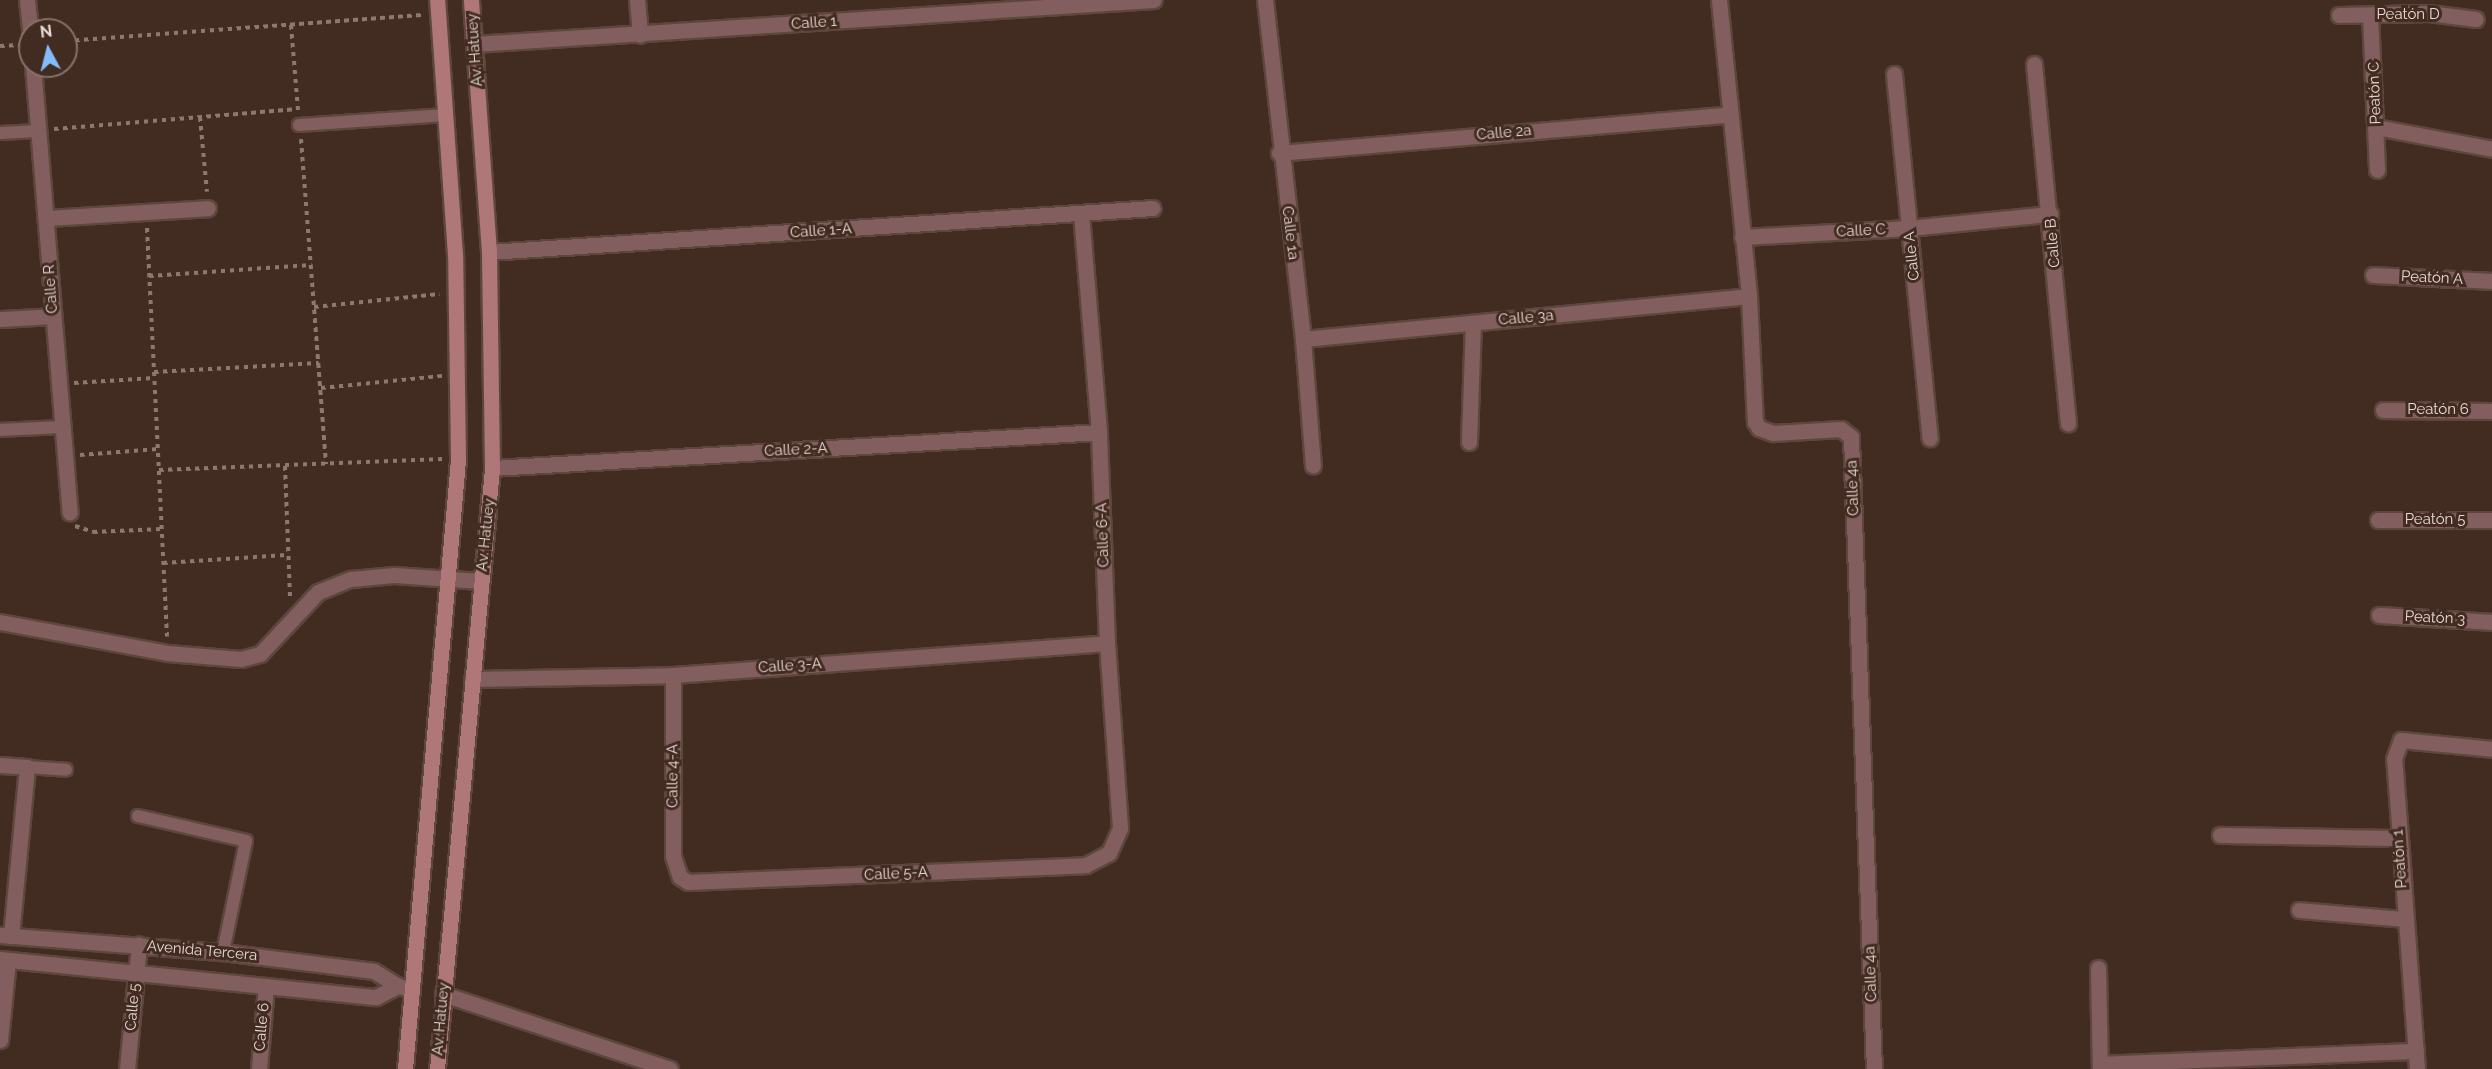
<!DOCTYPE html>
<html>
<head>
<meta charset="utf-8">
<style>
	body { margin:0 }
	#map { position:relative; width:2492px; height:1069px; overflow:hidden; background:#422b21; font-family:Raleway,sans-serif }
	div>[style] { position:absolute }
	.path>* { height:4px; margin-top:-2px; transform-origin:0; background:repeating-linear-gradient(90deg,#8c786f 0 4.5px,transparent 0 9px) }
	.roads { filter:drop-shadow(2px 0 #5d473d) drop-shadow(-2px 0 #5d473d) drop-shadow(0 2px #5d473d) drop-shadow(0 -2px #5d473d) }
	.lane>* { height:12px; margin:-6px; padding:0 6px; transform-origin:6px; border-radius:6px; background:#825f5e }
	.street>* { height:15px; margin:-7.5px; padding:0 7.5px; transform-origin:7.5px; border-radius:7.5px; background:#825f5e }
	.secondary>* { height:15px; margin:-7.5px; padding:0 7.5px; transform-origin:7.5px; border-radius:7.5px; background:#af7777 }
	span { translate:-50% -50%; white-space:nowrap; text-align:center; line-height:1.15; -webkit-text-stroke:6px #422b21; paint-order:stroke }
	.street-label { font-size:15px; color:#e8d9d2 }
	.north { position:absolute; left:18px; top:18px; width:60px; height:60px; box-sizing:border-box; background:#422b21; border:2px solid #847168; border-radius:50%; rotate:353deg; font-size:16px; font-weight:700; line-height:24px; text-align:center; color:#e8d9d2 }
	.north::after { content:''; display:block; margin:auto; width:21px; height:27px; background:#84bcfb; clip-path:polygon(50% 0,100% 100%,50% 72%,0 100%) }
</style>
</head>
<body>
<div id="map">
	<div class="path">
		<div style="left:291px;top:25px;width:86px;rotate:85.3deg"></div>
		<div style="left:66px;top:41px;width:356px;rotate:-4.2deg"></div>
		<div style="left:0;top:46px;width:20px;rotate:-3deg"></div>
		<div style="left:200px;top:117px;width:75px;rotate:84.7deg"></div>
		<div style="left:54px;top:129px;width:242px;rotate:-4.7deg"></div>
		<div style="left:301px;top:139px;width:326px;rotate:85.6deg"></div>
		<div style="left:147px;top:228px;width:409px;rotate:87.2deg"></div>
		<div style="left:149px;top:276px;width:163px;rotate:-3.9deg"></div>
		<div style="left:314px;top:307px;width:126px;rotate:-5.9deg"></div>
		<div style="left:154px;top:372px;width:165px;rotate:-3.1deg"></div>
		<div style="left:74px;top:383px;width:80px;rotate:-3.6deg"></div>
		<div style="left:321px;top:388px;width:122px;rotate:-5.7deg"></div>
		<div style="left:80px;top:455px;width:78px;rotate:-4.4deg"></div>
		<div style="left:285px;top:466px;width:131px;rotate:87.8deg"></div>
		<div style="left:159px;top:470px;width:284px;rotate:-2.2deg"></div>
		<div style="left:75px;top:526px;width:19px;rotate:18deg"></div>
		<div style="left:93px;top:532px;width:68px;rotate:-2.5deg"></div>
		<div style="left:163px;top:563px;width:124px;rotate:-3.7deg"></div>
	</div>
	<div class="roads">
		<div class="lane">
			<div style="left:299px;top:125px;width:147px;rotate:-3.9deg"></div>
			<div style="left:0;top:133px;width:38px;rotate:-3deg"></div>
			<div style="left:0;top:430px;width:62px;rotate:-2.8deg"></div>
			<div style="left:27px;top:767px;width:39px;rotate:4deg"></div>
			<div style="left:138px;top:816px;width:111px;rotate:13deg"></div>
			<div style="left:246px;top:841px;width:113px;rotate:101.7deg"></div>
		</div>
		<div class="street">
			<div style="left:27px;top:0;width:31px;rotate:84deg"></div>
			<div style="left:637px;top:0;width:35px;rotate:85deg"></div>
			<div style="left:1265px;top:0;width:341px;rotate:83.6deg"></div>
			<div style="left:1303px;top:339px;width:127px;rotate:85.5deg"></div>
			<div style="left:1719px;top:0;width:298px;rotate:84.2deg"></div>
			<div style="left:1749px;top:296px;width:126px;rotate:87.3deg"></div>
			<div style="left:1755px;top:422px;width:7px;rotate:56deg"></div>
			<div style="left:1759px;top:428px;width:15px;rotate:20deg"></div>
			<div style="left:1773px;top:433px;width:68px;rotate:-3.4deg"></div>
			<div style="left:1841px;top:429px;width:13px;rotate:39deg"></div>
			<div style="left:1851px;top:437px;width:632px;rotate:87.92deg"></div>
			<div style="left:2339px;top:15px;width:90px;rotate:-1.3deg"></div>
			<div style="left:2429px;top:13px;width:47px;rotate:7.3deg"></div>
			<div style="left:2370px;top:15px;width:155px;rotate:87.4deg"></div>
			<div style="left:474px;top:44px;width:681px;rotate:-3.7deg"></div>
			<div style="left:2034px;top:64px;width:361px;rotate:84.6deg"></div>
			<div style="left:33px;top:66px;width:448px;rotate:85.3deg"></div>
			<div style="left:1894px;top:74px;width:366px;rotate:84.4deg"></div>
			<div style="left:2376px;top:127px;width:118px;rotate:10.7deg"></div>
			<div style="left:1279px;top:153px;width:453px;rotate:-4.9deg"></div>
			<div style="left:46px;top:218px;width:162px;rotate:-3.5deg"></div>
			<div style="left:1742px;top:237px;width:167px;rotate:-3.1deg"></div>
			<div style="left:1909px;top:228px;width:142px;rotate:-5.7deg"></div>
			<div style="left:489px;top:252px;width:665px;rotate:-3.79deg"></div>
			<div style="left:2373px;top:275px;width:119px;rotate:2.9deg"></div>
			<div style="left:0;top:319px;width:53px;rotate:-3.2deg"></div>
			<div style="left:1303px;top:339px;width:448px;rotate:-5.5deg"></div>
			<div style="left:2383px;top:410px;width:109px;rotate:0.5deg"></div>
			<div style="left:1469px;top:442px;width:119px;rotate:-88.1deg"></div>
			<div style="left:492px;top:468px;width:608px;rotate:-3.39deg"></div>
			<div style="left:2378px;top:520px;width:114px"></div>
			<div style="left:2379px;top:615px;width:113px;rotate:3.5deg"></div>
			<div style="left:0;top:622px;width:170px;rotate:10.5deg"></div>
			<div style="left:167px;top:653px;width:74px;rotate:4.6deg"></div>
			<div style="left:241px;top:659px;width:20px;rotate:-15deg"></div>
			<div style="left:260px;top:654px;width:85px;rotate:-46.9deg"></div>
			<div style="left:318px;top:592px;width:35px;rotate:-22deg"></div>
			<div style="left:351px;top:579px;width:43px;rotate:-5.3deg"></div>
			<div style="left:394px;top:575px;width:87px;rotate:3.9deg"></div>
			<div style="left:673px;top:675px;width:181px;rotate:90deg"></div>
			<div style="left:673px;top:856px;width:22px;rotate:72deg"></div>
			<div style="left:680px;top:877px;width:9px;rotate:32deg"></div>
			<div style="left:688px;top:882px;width:398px;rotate:-2.4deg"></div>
			<div style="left:1086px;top:865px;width:26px;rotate:-28deg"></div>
			<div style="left:1109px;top:853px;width:27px;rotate:-66deg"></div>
			<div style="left:1120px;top:828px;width:185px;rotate:-94deg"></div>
			<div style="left:1107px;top:643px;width:211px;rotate:-92.2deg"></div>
			<div style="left:1099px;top:432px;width:218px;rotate:-94.7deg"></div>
			<div style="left:472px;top:679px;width:201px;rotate:-1.1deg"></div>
			<div style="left:673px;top:675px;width:435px;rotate:-4.2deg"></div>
			<div style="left:0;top:765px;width:27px;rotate:4deg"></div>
			<div style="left:27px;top:767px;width:170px;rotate:95.4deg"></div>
			<div style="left:2220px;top:835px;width:179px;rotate:1deg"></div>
			<div style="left:2299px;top:910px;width:105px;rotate:4.9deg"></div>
			<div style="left:0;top:935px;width:224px;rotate:4.4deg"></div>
			<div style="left:223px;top:952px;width:152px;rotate:7.2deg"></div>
			<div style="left:374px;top:971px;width:28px;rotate:32deg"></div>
			<div style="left:398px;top:986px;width:14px;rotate:12deg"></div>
			<div style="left:0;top:959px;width:378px;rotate:5.8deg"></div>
			<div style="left:376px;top:997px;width:25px;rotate:-27deg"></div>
			<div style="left:2098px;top:968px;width:101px;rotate:88.9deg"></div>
			<div style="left:443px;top:994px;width:239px;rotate:18.3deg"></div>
			<div style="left:0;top:1040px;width:80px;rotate:-84.3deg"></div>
			<div style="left:2100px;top:1064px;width:316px;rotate:-2.4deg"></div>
			<div style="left:127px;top:1069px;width:125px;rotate:-84.5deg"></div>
			<div style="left:259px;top:1069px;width:83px;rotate:-85.2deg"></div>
			<div style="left:2417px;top:1069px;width:311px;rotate:-94.2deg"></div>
			<div style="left:2394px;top:759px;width:20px;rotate:-70deg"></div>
			<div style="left:2401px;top:740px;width:91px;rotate:5.6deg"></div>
		</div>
		<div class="secondary">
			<div style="left:405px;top:1069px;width:612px;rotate:-85.03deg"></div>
			<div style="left:458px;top:459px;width:204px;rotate:-90.8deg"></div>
			<div style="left:455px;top:255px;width:256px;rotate:-94deg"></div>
			<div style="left:437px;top:1069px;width:604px;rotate:-84.77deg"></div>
			<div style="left:492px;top:468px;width:216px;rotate:-90.8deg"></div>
			<div style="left:489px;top:252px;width:253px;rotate:-94.1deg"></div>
		</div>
	</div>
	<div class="street-label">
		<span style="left:2408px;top:15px">Peatón D</span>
		<span style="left:814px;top:23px;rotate:-4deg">Calle 1</span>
		<span style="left:475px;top:50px;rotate:-94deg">Av. Hatuey</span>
		<span style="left:2375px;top:93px;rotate:-92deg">Peatón C</span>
		<span style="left:1504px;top:133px;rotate:-5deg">Calle 2a</span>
		<span style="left:821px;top:231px;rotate:-4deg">Calle 1-A</span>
		<span style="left:1861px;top:231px;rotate:-3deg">Calle C</span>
		<span style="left:1290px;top:233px;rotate:83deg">Calle 1a</span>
		<span style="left:2053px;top:243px;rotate:-95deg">Calle B</span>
		<span style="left:1912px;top:256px;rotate:-96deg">Calle A</span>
		<span style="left:2432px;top:278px;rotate:3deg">Peatón A</span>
		<span style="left:51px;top:289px;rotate:-94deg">Calle R</span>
		<span style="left:1526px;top:318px;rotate:-5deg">Calle 3a</span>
		<span style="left:2438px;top:410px">Peatón 6</span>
		<span style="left:796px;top:450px;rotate:-3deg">Calle 2-A</span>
		<span style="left:1853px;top:488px;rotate:-92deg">Calle 4a</span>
		<span style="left:2435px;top:520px">Peatón 5</span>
		<span style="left:486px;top:535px;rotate:-84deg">Av. Hatuey</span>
		<span style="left:1103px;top:535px;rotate:-92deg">Calle 6-A</span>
		<span style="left:2435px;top:618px;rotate:3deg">Peatón 3</span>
		<span style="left:790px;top:666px;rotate:-4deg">Calle 3-A</span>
		<span style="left:673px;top:776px;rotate:-90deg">Calle 4-A</span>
		<span style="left:2400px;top:859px;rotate:-94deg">Peatón 1</span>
		<span style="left:896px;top:874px;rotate:-3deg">Calle 5-A</span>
		<span style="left:202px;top:951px;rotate:5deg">Avenida Tercera</span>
		<span style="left:1871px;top:974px;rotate:-92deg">Calle 4a</span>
		<span style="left:133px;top:1007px;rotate:-85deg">Calle 5</span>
		<span style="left:441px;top:1019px;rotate:-85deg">Av. Hatuey</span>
		<span style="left:262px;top:1027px;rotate:-85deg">Calle 6</span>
	</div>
	<div class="north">N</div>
</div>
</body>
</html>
